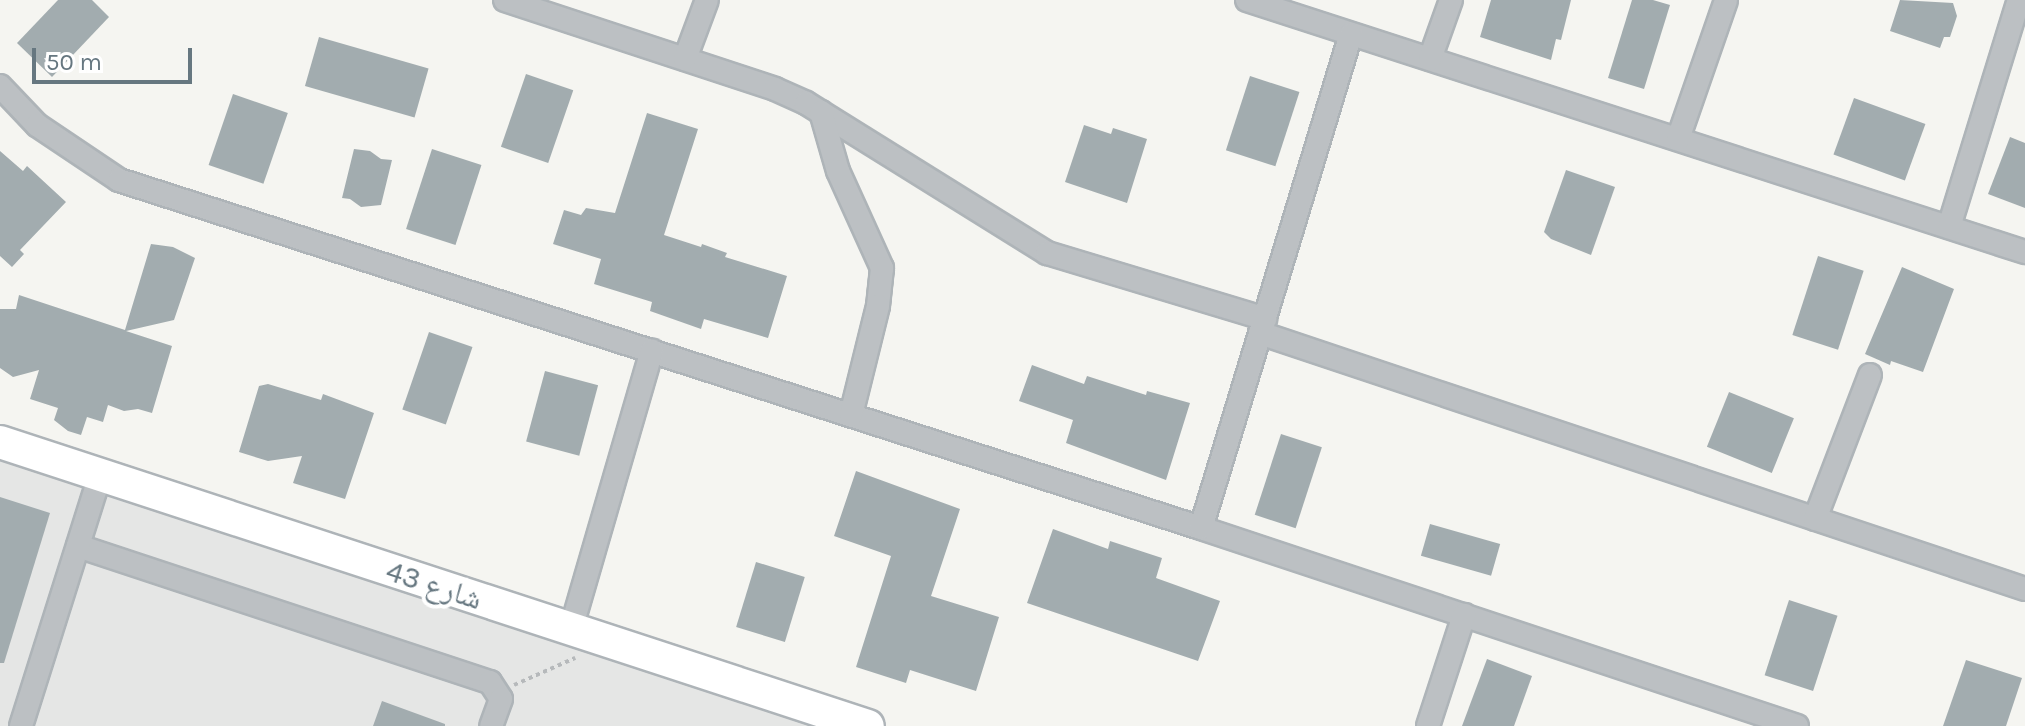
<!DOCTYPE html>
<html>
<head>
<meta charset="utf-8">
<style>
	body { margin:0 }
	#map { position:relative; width:2025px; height:726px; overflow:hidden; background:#f5f5f1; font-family:Karla,"Noto Naskh Arabic",sans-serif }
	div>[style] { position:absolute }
	.built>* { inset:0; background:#e5e6e5 }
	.building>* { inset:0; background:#a2acaf; transform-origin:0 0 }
	.path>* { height:4px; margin-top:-2px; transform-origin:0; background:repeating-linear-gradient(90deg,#b6b9bb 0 4px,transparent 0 8px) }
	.roads { filter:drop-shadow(2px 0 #aeb4b8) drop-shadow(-2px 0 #aeb4b8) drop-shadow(0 2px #aeb4b8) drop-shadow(0 -2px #aeb4b8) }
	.street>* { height:22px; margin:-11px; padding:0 11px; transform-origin:11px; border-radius:11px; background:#bcc0c3 }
	.secondary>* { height:32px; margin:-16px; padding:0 16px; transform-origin:16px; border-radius:16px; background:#fff }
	span { translate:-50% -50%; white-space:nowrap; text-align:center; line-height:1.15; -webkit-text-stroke:8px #fff; paint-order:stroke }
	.street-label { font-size:30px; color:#667780 }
	.scale { position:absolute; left:32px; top:48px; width:160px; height:36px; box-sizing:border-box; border:4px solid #667780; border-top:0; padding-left:10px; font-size:24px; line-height:28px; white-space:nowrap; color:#667780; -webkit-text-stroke:6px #fff; paint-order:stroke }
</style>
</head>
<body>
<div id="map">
	<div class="built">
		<div style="clip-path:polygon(0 442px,868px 726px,0 726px)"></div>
	</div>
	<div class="building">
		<div style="clip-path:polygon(58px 0,92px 0,109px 17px,52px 77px,17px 43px)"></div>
		<div style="clip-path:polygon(1491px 0,1571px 0,1561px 40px,1556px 39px,1551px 60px,1480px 37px)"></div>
		<div style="clip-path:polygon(1632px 0,1653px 0,1670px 5px,1644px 89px,1608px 78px)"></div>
		<div style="clip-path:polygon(1900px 0,1953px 3px,1957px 16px,1950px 37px,1944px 37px,1940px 48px,1890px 31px)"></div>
		<div style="left:319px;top:37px;width:114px;height:51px;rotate:16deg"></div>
		<div style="left:526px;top:74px;width:50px;height:77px;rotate:19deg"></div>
		<div style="left:1250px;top:76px;width:52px;height:78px;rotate:18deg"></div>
		<div style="left:233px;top:94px;width:58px;height:75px;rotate:19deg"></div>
		<div style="left:1854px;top:98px;width:76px;height:60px;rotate:20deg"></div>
		<div style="clip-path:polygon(647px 113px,698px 129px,664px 235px,701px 247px,702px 244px,727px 253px,725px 257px,787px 276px,768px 338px,704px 319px,701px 329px,650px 311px,652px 302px,594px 284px,601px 259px,553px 244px,564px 210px,581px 215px,586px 208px,615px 213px)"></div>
		<div style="clip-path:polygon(1084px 125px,1111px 134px,1113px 128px,1147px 139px,1127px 203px,1065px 182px)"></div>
		<div style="clip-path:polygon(2010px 137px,2025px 143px,2025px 208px,1988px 194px)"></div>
		<div style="clip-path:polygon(354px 149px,370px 151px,381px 159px,392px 160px,381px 205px,361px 207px,350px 199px,342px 198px)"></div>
		<div style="left:432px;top:149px;width:52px;height:84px;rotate:18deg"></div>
		<div style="clip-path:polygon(0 151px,23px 171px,27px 166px,66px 202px,20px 250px,24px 254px,12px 267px,0 256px)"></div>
		<div style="clip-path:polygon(1566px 170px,1615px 187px,1591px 255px,1551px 239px,1544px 232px)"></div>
		<div style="clip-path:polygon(151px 244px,173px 247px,195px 258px,174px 320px,126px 331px,172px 346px,152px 413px,138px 409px,124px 411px,108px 405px,103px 422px,87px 417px,81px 435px,68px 431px,54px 420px,58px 408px,30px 399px,39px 370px,13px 377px,0 368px,0 309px,16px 309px,19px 295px,125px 330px)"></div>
		<div style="left:1818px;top:256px;width:48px;height:83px;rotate:18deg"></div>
		<div style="clip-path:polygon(1902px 267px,1954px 289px,1923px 372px,1891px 361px,1890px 365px,1865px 354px)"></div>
		<div style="left:429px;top:332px;width:46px;height:82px;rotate:19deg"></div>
		<div style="clip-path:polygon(1032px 365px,1084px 384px,1087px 376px,1146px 395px,1147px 391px,1190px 403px,1166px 480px,1066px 443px,1073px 420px,1019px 401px)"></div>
		<div style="left:545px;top:371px;width:55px;height:73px;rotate:15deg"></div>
		<div style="clip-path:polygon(268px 384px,321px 400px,323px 394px,374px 413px,345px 499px,293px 483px,302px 456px,268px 461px,239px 452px,259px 386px)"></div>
		<div style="left:1729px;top:392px;width:70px;height:59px;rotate:22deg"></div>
		<div style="left:1281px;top:434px;width:43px;height:85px;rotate:18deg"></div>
		<div style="clip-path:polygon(856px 471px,960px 509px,931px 596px,999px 617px,976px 691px,910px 670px,906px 683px,856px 667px,891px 556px,834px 536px)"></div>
		<div style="clip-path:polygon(0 497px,50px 513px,4px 663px,0 663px)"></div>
		<div style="left:1430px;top:524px;width:73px;height:33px;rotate:16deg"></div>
		<div style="clip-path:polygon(1053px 529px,1108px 549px,1110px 541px,1162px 558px,1156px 578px,1220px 601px,1198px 661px,1027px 603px)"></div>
		<div style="left:756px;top:562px;width:51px;height:68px;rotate:17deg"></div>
		<div style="left:1789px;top:600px;width:51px;height:79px;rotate:18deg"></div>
		<div style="clip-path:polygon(1487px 659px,1532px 676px,1514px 726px,1462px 726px)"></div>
		<div style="clip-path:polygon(1966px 660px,2022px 678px,2006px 726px,1943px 726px)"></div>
		<div style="clip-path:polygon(382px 701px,445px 724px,445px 726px,373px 726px)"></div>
	</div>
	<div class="path">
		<div style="left:514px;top:685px;width:67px;rotate:-23.9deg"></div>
	</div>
	<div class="roads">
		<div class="street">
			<div style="left:505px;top:0;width:284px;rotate:18.2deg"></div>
			<div style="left:775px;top:89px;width:34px;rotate:24deg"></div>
			<div style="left:806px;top:103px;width:284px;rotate:31.9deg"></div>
			<div style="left:1047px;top:253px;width:228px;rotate:16.8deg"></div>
			<div style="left:1247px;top:0;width:818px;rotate:17.95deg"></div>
			<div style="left:685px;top:59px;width:63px;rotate:-69.6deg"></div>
			<div style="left:1430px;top:59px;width:63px;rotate:-70.4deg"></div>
			<div style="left:0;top:86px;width:54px;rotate:46.5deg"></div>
			<div style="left:37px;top:125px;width:99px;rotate:33.9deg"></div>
			<div style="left:119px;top:180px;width:1137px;rotate:17.83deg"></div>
			<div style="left:1201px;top:528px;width:628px;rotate:18.38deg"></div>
			<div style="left:821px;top:112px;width:61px;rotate:73.9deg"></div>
			<div style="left:838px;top:171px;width:107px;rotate:65.6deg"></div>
			<div style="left:882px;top:268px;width:38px;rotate:96deg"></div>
			<div style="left:878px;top:306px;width:112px;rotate:103.9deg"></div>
			<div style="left:1678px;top:139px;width:147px;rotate:-70.9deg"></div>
			<div style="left:1949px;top:227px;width:238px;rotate:-72.9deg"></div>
			<div style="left:1260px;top:333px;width:807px;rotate:18.5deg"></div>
			<div style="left:1815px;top:519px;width:154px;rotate:-69.1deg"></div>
			<div style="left:1201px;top:528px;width:516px;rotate:-73.11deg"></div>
			<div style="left:78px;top:546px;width:434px;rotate:18.3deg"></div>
			<div style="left:490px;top:682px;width:20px;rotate:57deg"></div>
			<div style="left:501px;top:699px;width:29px;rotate:110deg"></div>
			<div style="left:571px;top:629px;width:290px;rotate:-73.8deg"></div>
			<div style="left:21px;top:726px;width:262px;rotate:-72.5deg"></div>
			<div style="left:1428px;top:726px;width:117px;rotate:-72deg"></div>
		</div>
		<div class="secondary">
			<div style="left:0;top:442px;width:913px;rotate:18.12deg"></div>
		</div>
	</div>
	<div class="street-label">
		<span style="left:434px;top:585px;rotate:18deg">شارع 43</span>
	</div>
	<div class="scale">50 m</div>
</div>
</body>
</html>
